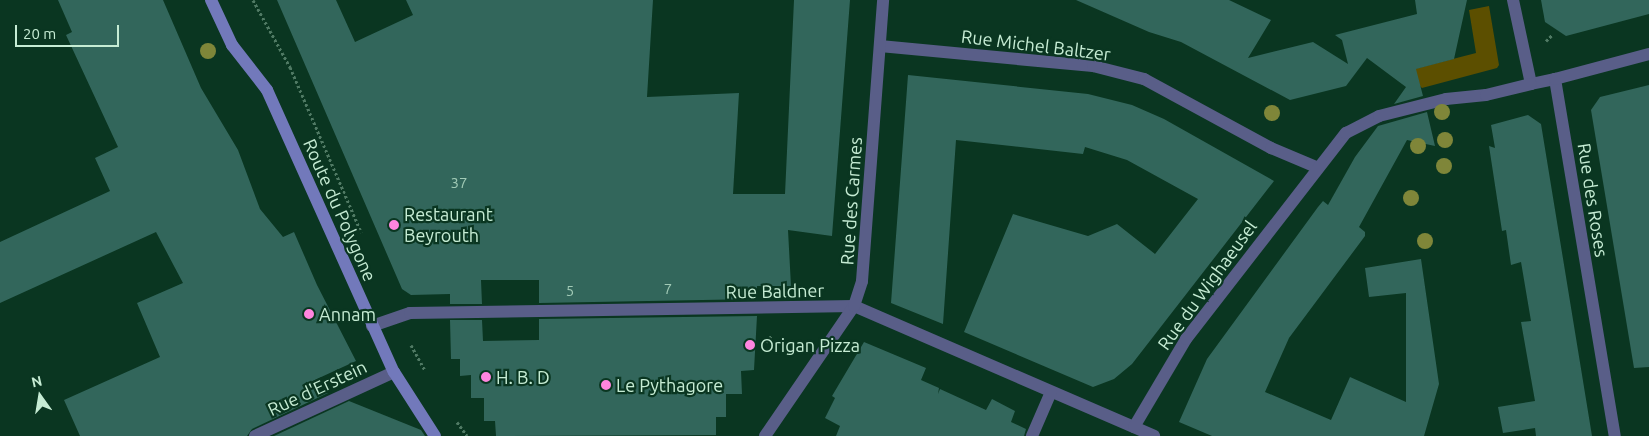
<!DOCTYPE html>
<html>
<head>
<meta charset="utf-8">
<style>
	body { margin:0 }
	#map { position:relative; width:1649px; height:436px; overflow:hidden; background:#0a3621; font-family:Ubuntu,sans-serif }
	div>[style] { position:absolute }
	.green>* { inset:0; background:#5c4f00 }
	.building>* { inset:0; background:#32665b }
	.path>* { height:3px; margin-top:-1.5px; transform-origin:0; background:repeating-linear-gradient(90deg,#507a64 0 2.5px,transparent 0 5px) }
	.street>* { height:12px; margin:-6px; padding:0 6px; transform-origin:6px; border-radius:6px; background:#595e88 }
	.secondary>* { height:12px; margin:-6px; padding:0 6px; transform-origin:6px; border-radius:6px; background:#7279bb }
	.trees>* { width:16px; height:16px; margin:-8px; border-radius:50%; background:#7f8639 }
	.dots>* { width:14px; height:14px; translate:-50% -50%; box-sizing:border-box; border:2px solid #0a3621; border-radius:50% }
	span { translate:-50% -50%; white-space:nowrap; text-align:center; line-height:1.15; -webkit-text-stroke:4.5px #0a3621; paint-order:stroke }
	.number-label { font-size:15px; color:#a1cab6 }
	.number-label span { -webkit-text-stroke-width:0 }
	.street-label { font-size:18px; color:#c6ecd4 }
	.poi-label { font-size:18px; color:#c6ecd4 }
	.left { translate:0 -50%; text-align:left }
	.north { position:absolute; left:15px; top:371px; width:50px; height:50px; -webkit-text-stroke:4px #0a3621; paint-order:stroke; rotate:347deg; font-size:14px; font-weight:700; line-height:20px; text-align:center; color:#c6ecd4 }
	.north::after { content:''; display:block; margin:auto; width:18px; height:22px; background:#c6ecd4; clip-path:polygon(50% 0,100% 100%,50% 72%,0 100%) }
	.scale { position:absolute; left:15px; top:25px; width:104px; height:22px; box-sizing:border-box; border:2px solid #c6ecd4; border-top:0; padding-left:6px; font-size:15px; line-height:18px; white-space:nowrap; color:#c6ecd4; -webkit-text-stroke:4px #0a3621; paint-order:stroke }
</style>
</head>
<body>
<div id="map">
	<div class="green">
		<div style="clip-path:polygon(1489px 6px,1499px 65px,1497px 68px,1422px 88px,1419px 85px,1414px 69px,1476px 53px,1469px 10px)"></div>
	</div>
	<div class="building">
		<div style="clip-path:polygon(58px 0,163px 0,201px 88px,238px 150px,260px 209px,283px 237px,294px 232px,317px 285px,356px 361px,306px 384px,328px 393px,252px 429px,247px 436px,80px 436px,64px 400px,160px 357px,137px 303px,183px 283px,156px 232px,0 303px,0 242px,110px 191px,95px 158px,118px 147px,66px 35px,72px 32px)"></div>
		<div style="clip-path:polygon(277px 0,336px 0,355px 42px,413px 15px,406px 0,653px 0,647px 97px,739px 93px,733px 194px,785px 194px,794px 0,850px 0,832px 236px,788px 230px,791px 286px,757px 286px,757px 299px,539px 303px,539px 280px,481px 280px,482px 304px,450px 304px,450px 294px,411px 295px,402px 289px)"></div>
		<div style="clip-path:polygon(1076px 0,1229px 0,1271px 20px,1248px 58px,1313px 42px,1348px 64px,1342px 40px,1335px 35px,1417px 14px,1415px 0,1467px 0,1454px 59px,1416px 69px,1423px 96px,1394px 104px,1406px 87px,1367px 58px,1346px 86px,1290px 100px,1181px 42px,1149px 32px)"></div>
		<div style="clip-path:polygon(1541px 0,1649px 0,1649px 14px,1566px 36px,1545px 22px)"></div>
		<div style="clip-path:polygon(908px 75px,1088px 94px,1132px 105px,1164px 119px,1274px 181px,1132px 364px,1114px 379px,1093px 387px,964px 332px,1013px 214px,1088px 236px,1117px 224px,1155px 254px,1198px 199px,1127px 160px,1085px 147px,1083px 154px,956px 140px,943px 324px,891px 303px)"></div>
		<div style="clip-path:polygon(1649px 85px,1649px 367px,1634px 368px,1591px 110px,1600px 97px)"></div>
		<div style="clip-path:polygon(1427px 112px,1435px 146px,1407px 140px,1359px 227px,1365px 232px,1365px 236px,1289px 338px,1265px 392px,1331px 420px,1350px 377px,1406px 402px,1406px 293px,1369px 297px,1365px 268px,1421px 259px,1439px 384px,1424px 436px,1212px 436px,1179px 422px,1207px 359px,1318px 207px,1323px 201px,1328px 205px,1355px 157px,1378px 126px)"></div>
		<div style="clip-path:polygon(1528px 115px,1541px 124px,1592px 436px,1536px 436px,1535px 428px,1503px 433px,1498px 407px,1535px 401px,1521px 322px,1531px 321px,1521px 262px,1511px 265px,1506px 230px,1502px 231px,1489px 146px,1495px 148px,1491px 125px)"></div>
		<div style="clip-path:polygon(757px 316px,754px 370px,741px 371px,742px 394px,726px 394px,726px 417px,716px 417px,716px 435px,496px 436px,495px 421px,484px 421px,484px 398px,471px 398px,471px 375px,460px 376px,460px 359px,451px 359px,450px 320px,482px 320px,483px 341px,539px 340px,539px 319px)"></div>
		<div style="clip-path:polygon(864px 342px,926px 368px,921px 380px,939px 388px,938px 394px,940px 389px,986px 410px,992px 399px,1015px 411px,1011px 422px,1026px 429px,1024px 436px,836px 436px,840px 426px,825px 418px,835px 398px,832px 396px)"></div>
		<div style="clip-path:polygon(349px 401px,421px 430px,425px 436px,274px 436px)"></div>
	</div>
	<div class="path">
		<div style="left:253px;top:0;width:77px;rotate:61.1deg"></div>
		<div style="left:290px;top:67px;width:180px;rotate:66.7deg"></div>
		<div style="left:1546px;top:41px;width:8px;rotate:-45deg"></div>
		<div style="left:766px;top:342px;width:9px;rotate:-49deg"></div>
		<div style="left:411px;top:345px;width:29px;rotate:61deg"></div>
		<div style="left:457px;top:422px;width:17px;rotate:54deg"></div>
	</div>
	<div class="street">
		<div style="left:1513px;top:0;width:86px;rotate:77.9deg"></div>
		<div style="left:1531px;top:84px;width:25px;rotate:-12deg"></div>
		<div style="left:1555px;top:79px;width:362px;rotate:80.5deg"></div>
		<div style="left:880px;top:46px;width:214px;rotate:5.4deg"></div>
		<div style="left:1093px;top:66px;width:53px;rotate:14.3deg"></div>
		<div style="left:1144px;top:79px;width:145px;rotate:28.5deg"></div>
		<div style="left:1271px;top:148px;width:49px;rotate:22.9deg"></div>
		<div style="left:1555px;top:79px;width:97px;rotate:-14.9deg"></div>
		<div style="left:372px;top:326px;width:40px;rotate:-18.9deg"></div>
		<div style="left:410px;top:313px;width:444px;rotate:-0.9deg"></div>
		<div style="left:854px;top:306px;width:327px;rotate:23.4deg"></div>
		<div style="left:1134px;top:427px;width:102px;rotate:-59.4deg"></div>
		<div style="left:1186px;top:339px;width:261px;rotate:-52.2deg"></div>
		<div style="left:1346px;top:133px;width:37px;rotate:-27deg"></div>
		<div style="left:1379px;top:116px;width:69px;rotate:-14.2deg"></div>
		<div style="left:1446px;top:99px;width:40px;rotate:-5.7deg"></div>
		<div style="left:1486px;top:95px;width:46px;rotate:-13.7deg"></div>
		<div style="left:255px;top:436px;width:153px;rotate:-24.7deg"></div>
		<div style="left:765px;top:436px;width:158px;rotate:-55.6deg"></div>
		<div style="left:854px;top:306px;width:26px;rotate:-72deg"></div>
		<div style="left:862px;top:281px;width:282px;rotate:-85.7deg"></div>
		<div style="left:1032px;top:436px;width:48px;rotate:-66.6deg"></div>
	</div>
	<div class="secondary">
		<div style="left:211px;top:0;width:50px;rotate:65deg"></div>
		<div style="left:232px;top:45px;width:57px;rotate:52.1deg"></div>
		<div style="left:267px;top:90px;width:309px;rotate:65.8deg"></div>
		<div style="left:394px;top:372px;width:76px;rotate:57.4deg"></div>
	</div>
	<div class="trees">
		<div style="left:208px;top:51px"></div>
		<div style="left:1442px;top:112px"></div>
		<div style="left:1272px;top:113px"></div>
		<div style="left:1445px;top:140px"></div>
		<div style="left:1418px;top:146px"></div>
		<div style="left:1444px;top:166px"></div>
		<div style="left:1411px;top:198px"></div>
		<div style="left:1425px;top:241px"></div>
	</div>
	<div class="dots">
		<div style="left:394px;top:225px;background:#ff85df"></div>
		<div style="left:309px;top:314px;background:#ff85df"></div>
		<div style="left:750px;top:345px;background:#ff85df"></div>
		<div style="left:486px;top:377px;background:#ff85df"></div>
		<div style="left:606px;top:385px;background:#ff85df"></div>
	</div>
	<div class="number-label">
		<span style="left:459px;top:183px">37</span>
		<span style="left:668px;top:289px">7</span>
		<span style="left:570px;top:291px">5</span>
	</div>
	<div class="street-label">
		<span style="left:1036px;top:45px;rotate:7deg">Rue Michel Baltzer</span>
		<span style="left:1593px;top:200px;rotate:81deg">Rue des Roses</span>
		<span style="left:851px;top:201px;rotate:-86deg">Rue des Carmes</span>
		<span style="left:340px;top:210px;rotate:66deg">Route du Polygone</span>
		<span style="left:1207px;top:285px;rotate:-54deg">Rue du Wighaeusel</span>
		<span style="left:775px;top:291px;rotate:-1deg">Rue Baldner</span>
		<span style="left:317px;top:388px;rotate:-25deg">Rue d'Erstein</span>
	</div>
	<div class="poi-label">
		<span class="left" style="left:404px;top:225px">Restaurant<br>Beyrouth</span>
		<span class="left" style="left:319px;top:314px">Annam</span>
		<span class="left" style="left:760px;top:345px">Origan Pizza</span>
		<span class="left" style="left:496px;top:377px">H. B. D</span>
		<span class="left" style="left:616px;top:385px">Le Pythagore</span>
	</div>
	<div class="north">N</div>
	<div class="scale">20 m</div>
</div>
</body>
</html>
